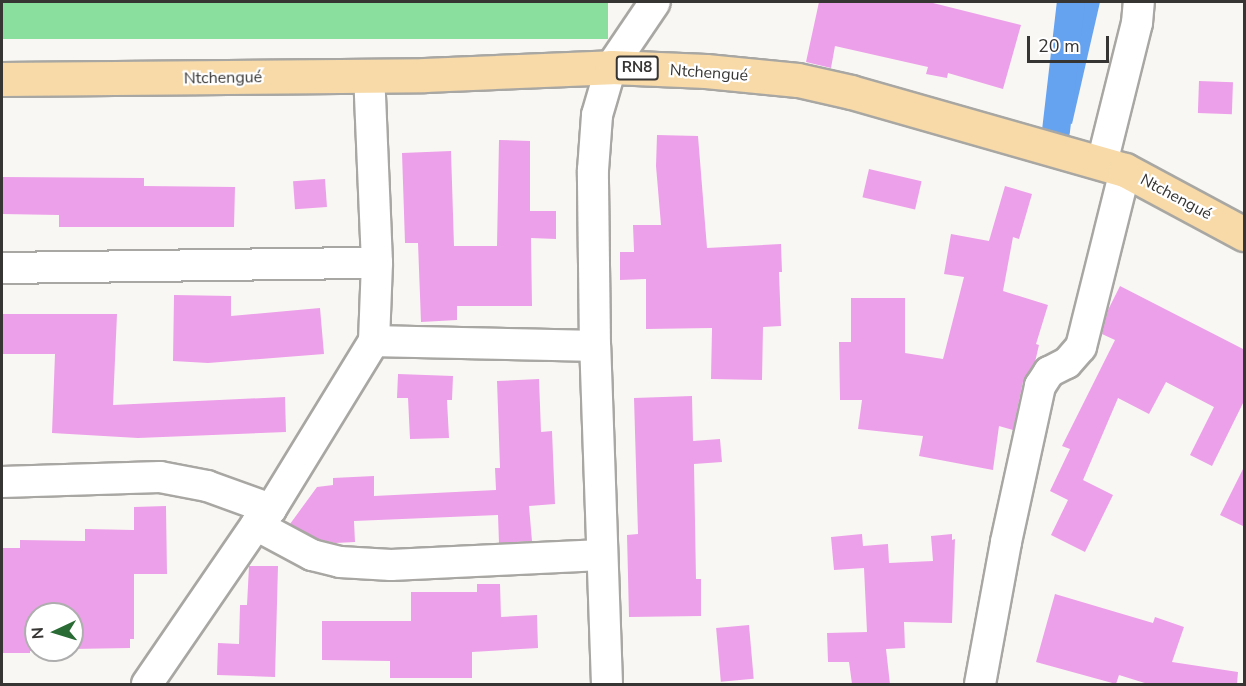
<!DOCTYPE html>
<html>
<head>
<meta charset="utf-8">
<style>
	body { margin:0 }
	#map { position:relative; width:1246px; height:686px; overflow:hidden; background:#f9f7f3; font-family:"Nunito Sans",sans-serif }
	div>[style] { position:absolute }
	.green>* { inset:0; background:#8bdf9e; transform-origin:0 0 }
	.water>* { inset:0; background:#65a2ef }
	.canal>* { height:28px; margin:-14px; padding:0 14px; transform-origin:14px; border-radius:14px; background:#65a2ef }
	.building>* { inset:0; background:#eca0e9; transform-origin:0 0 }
	.roads { filter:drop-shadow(2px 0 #a9a7a3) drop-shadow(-2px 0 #a9a7a3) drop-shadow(0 2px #a9a7a3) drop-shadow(0 -2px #a9a7a3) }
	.minor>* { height:30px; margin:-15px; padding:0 15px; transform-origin:15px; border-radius:15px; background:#fff }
	.primary>* { height:33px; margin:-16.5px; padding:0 16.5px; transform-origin:16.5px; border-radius:16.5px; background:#f7daa8 }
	span { translate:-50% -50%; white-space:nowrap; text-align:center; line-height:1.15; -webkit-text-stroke:4.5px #fff; paint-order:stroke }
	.shield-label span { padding:2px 4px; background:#fff; border:2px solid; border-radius:4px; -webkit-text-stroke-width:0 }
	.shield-label { font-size:15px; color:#363534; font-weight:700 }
	.street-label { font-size:16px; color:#363534 }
	.frame { position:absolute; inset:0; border:3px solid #363534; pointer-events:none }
	.north { position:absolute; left:24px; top:602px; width:60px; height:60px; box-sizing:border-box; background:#fff; border:2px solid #afaeae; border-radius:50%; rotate:266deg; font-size:16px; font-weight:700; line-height:24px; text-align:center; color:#363534 }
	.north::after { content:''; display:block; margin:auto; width:21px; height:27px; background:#2a6b35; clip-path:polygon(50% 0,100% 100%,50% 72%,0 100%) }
	.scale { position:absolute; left:1027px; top:36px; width:82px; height:27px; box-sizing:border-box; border:3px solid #363534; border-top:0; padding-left:8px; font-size:18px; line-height:21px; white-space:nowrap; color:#363534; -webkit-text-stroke:4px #fff; paint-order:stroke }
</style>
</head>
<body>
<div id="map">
	<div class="green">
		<div style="left:2px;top:2px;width:606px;height:37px"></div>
	</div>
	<div class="water">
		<div style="clip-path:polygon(1060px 2px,1100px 2px,1072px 124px,1047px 114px)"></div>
	</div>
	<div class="canal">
		<div style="left:1056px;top:131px;width:130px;rotate:-83.4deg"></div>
	</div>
	<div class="building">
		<div style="clip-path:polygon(819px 2px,929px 2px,1021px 25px,1003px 89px,948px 73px,947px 78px,926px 74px,928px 67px,835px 46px,831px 68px,806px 62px)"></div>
		<div style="left:1199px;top:81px;width:34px;height:32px;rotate:2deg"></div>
		<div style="clip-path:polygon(657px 135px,698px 136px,707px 248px,781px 244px,782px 272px,779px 272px,781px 326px,763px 327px,762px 380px,711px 379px,712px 328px,646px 329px,646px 279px,620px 280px,620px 252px,634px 252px,633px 225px,661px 225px,656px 166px)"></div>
		<div style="clip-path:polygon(499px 140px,530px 141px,530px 211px,556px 211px,556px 239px,531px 238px,532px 306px,457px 306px,457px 320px,421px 322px,418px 243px,405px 243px,402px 153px,451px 151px,454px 246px,497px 246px)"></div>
		<div style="left:869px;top:169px;width:54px;height:29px;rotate:13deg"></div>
		<div style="clip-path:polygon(2px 177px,144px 178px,144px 186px,235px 187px,234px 227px,59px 227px,59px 215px,2px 214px)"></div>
		<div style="left:325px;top:179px;width:28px;height:32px;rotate:86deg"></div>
		<div style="clip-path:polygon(1005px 186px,1032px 194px,1019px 239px,1013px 237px,1003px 291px,1048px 305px,1036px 344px,1039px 345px,1035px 362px,1023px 382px,1013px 430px,999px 426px,993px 470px,919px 456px,923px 436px,858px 429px,862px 400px,840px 400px,839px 342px,851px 342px,851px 298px,905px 298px,905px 353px,943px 359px,964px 277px,944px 274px,951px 234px,989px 241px)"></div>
		<div style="clip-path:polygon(1120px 286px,1245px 350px,1245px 399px,1212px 466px,1190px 455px,1214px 407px,1166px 382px,1149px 414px,1118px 398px,1083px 480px,1113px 495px,1085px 552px,1051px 535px,1068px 500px,1050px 491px,1070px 449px,1062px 446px,1115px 340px,1102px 334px,1108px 310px)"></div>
		<div style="clip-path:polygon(174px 295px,231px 296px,231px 316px,320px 308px,324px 354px,208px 363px,173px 361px)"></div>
		<div style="clip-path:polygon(2px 314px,117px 314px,113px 405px,285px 397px,286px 432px,138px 438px,52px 433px,55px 354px,2px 354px)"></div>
		<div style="clip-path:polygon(398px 374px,453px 376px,452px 400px,447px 400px,449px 438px,410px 439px,408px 398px,397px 398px)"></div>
		<div style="clip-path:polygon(539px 379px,541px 432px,552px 431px,555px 504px,529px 506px,532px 541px,499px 543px,498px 515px,354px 521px,355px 542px,335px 543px,318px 539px,290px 524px,317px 487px,333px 485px,333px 478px,374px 476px,374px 496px,496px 490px,495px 468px,500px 468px,497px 381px)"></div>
		<div style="clip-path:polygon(692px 396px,693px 441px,720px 439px,722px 462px,694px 464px,696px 579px,701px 579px,701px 616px,629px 617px,627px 535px,638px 534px,634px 398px)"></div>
		<div style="clip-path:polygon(1245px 465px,1245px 527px,1220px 515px)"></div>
		<div style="clip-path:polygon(166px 506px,167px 574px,134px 574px,134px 639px,130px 639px,130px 648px,72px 649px,72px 614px,36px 614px,36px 650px,48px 650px,30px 651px,30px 653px,2px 653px,2px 548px,20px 548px,20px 540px,85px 541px,85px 529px,134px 530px,134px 507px)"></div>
		<div style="clip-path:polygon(862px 534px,863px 546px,888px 544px,889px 563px,933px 561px,931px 536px,952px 534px,952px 540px,955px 539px,952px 623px,904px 622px,905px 648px,886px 649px,890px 684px,852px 684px,849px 662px,828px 662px,827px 633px,867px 632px,864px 568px,834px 570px,831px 537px)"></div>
		<div style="clip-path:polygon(249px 566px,278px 566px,275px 677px,217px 675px,218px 643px,239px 644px,240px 605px,247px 605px)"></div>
		<div style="clip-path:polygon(477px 584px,500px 584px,501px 617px,537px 615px,538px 648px,472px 652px,472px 678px,390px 678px,390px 661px,322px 660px,322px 621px,411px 621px,411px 592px,477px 592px)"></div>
		<div style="clip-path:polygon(1055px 594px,1153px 623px,1155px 617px,1184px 627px,1172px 662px,1238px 672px,1237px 684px,1148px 684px,1119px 675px,1116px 684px,1036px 662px)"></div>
		<div style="left:749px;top:625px;width:54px;height:33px;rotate:85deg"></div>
	</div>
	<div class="roads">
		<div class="minor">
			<div style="left:1102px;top:163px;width:144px;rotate:-76deg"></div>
			<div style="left:1137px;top:23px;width:21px;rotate:-85deg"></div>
			<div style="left:2px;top:268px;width:375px;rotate:-0.8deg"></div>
			<div style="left:374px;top:341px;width:221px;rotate:1.3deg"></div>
			<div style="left:2px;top:482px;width:158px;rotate:-1.8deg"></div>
			<div style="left:160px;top:477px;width:48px;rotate:10.8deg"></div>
			<div style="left:207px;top:486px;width:68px;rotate:19.8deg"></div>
			<div style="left:256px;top:525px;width:64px;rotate:28.2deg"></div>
			<div style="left:312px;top:555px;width:29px;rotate:14deg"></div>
			<div style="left:340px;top:562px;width:51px;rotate:3.4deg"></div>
			<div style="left:391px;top:565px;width:211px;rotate:-2.7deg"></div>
			<div style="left:147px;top:684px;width:193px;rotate:-55.6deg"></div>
			<div style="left:256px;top:525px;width:22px;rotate:-47deg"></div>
			<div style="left:271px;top:509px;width:197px;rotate:-58.5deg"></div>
			<div style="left:374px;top:341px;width:78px;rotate:-87.8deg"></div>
			<div style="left:377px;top:263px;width:187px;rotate:-92.4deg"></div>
			<div style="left:607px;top:684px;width:338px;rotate:-92deg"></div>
			<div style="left:595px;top:346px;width:176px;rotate:-90.7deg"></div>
			<div style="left:593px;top:170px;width:55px;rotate:-85.8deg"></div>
			<div style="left:597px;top:115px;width:50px;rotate:-73.7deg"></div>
			<div style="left:611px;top:67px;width:78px;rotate:-55.9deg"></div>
			<div style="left:980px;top:684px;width:144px;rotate:-79.6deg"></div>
			<div style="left:1006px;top:542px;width:160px;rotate:-77.7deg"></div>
			<div style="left:1040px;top:386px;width:17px;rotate:-57deg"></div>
			<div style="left:1049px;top:372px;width:20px;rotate:-27deg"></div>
			<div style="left:1067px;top:363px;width:21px;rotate:-49deg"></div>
			<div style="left:1081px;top:347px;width:182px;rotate:-76deg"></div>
		</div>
		<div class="primary">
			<div style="left:2px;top:79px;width:422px;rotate:-0.5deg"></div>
			<div style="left:424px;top:75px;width:187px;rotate:-2.4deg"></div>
			<div style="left:611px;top:67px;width:95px;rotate:2.4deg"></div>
			<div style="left:706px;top:71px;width:92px;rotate:5.6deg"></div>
			<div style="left:798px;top:80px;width:54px;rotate:12.8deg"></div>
			<div style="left:851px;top:92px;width:285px;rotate:15.9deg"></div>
			<div style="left:1125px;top:170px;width:135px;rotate:28.3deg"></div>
		</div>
	</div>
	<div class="shield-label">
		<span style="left:637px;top:68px">RN8</span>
	</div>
	<div class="street-label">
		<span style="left:709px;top:73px;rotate:4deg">Ntchengué</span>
		<span style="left:223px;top:78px;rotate:-1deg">Ntchengué</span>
		<span style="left:1176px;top:197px;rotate:28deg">Ntchengué</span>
	</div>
	<div class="frame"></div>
	<div class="north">N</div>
	<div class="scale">20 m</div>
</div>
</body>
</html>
